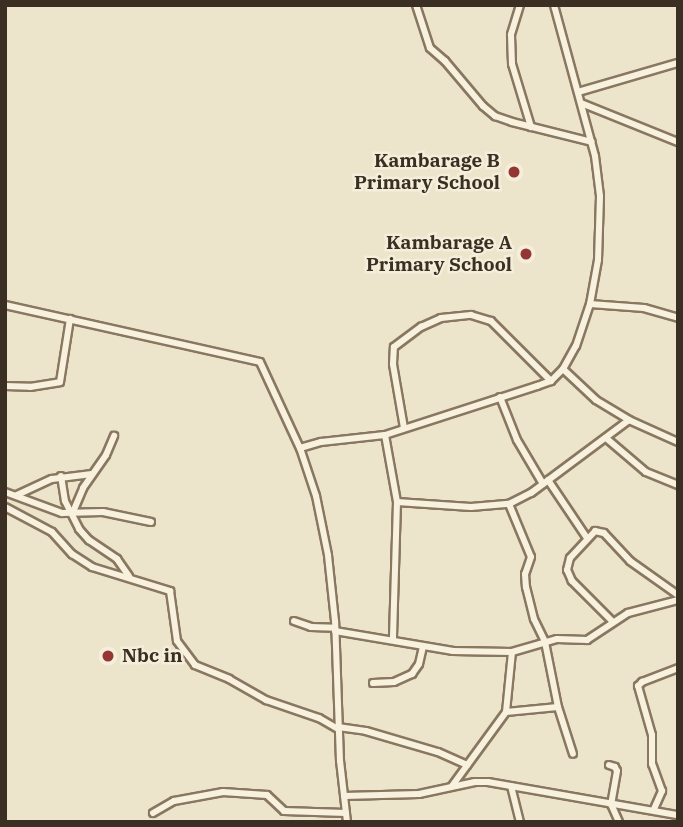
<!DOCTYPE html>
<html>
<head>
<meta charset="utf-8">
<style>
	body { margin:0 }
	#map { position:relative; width:683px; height:827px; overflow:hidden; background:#ece4cb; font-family:"IBM Plex Serif",serif }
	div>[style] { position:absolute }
	.roads { filter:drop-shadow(2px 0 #897760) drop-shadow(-2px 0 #897760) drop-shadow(0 2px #897760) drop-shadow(0 -2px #897760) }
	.street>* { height:6px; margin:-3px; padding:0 3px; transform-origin:3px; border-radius:3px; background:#f7f1de }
	.dots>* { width:19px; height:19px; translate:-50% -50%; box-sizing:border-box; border:4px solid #f4eeda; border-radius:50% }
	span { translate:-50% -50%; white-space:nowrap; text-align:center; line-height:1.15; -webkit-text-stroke:5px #f4eeda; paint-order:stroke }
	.poi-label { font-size:19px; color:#3a2f22; font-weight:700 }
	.right { translate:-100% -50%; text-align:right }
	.left { translate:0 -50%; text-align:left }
	.frame { position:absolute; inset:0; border:7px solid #3a2f22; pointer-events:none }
</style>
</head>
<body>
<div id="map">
	<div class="roads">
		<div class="street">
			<div style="left:416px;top:5px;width:45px;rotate:72deg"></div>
			<div style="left:430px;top:48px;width:20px;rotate:41deg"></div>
			<div style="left:445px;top:61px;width:59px;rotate:49.8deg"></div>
			<div style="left:483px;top:106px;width:16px;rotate:40deg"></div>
			<div style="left:495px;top:116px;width:18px;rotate:19deg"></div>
			<div style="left:512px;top:122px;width:82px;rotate:14deg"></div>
			<div style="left:520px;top:5px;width:31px;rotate:107deg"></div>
			<div style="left:511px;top:35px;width:29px;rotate:88deg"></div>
			<div style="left:512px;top:64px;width:66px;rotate:73.2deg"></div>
			<div style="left:578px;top:92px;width:104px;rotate:-16.2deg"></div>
			<div style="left:581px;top:103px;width:105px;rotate:21.9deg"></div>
			<div style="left:590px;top:304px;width:54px;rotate:4.2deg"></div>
			<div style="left:644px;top:308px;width:35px;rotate:16deg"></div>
			<div style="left:5px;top:305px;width:261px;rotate:12.6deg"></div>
			<div style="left:260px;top:362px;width:95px;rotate:65.1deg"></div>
			<div style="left:563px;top:369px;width:45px;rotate:43.2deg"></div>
			<div style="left:596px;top:400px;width:39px;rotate:31deg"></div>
			<div style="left:629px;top:420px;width:54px;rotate:24.2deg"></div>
			<div style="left:5px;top:386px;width:25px;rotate:2deg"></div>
			<div style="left:30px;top:387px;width:30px;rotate:-9deg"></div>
			<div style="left:60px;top:382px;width:64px;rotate:-81deg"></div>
			<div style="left:500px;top:397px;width:46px;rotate:68.4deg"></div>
			<div style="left:517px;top:440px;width:51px;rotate:59.4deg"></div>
			<div style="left:404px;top:428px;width:65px;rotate:-99.8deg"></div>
			<div style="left:393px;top:364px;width:17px;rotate:-87deg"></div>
			<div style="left:394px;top:347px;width:34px;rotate:-37deg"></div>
			<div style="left:421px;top:327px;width:22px;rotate:-24deg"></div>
			<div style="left:441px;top:318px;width:30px;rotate:-6deg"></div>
			<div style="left:471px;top:315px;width:21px;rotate:17deg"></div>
			<div style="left:491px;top:321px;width:85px;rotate:45deg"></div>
			<div style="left:385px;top:435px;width:68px;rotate:79.8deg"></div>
			<div style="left:397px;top:502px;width:138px;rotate:91.7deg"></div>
			<div style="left:606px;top:438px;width:52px;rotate:40.4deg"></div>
			<div style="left:646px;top:472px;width:35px;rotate:22deg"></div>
			<div style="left:61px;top:476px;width:25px;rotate:81deg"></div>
			<div style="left:65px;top:501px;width:31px;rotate:63deg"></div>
			<div style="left:79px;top:529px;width:15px;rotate:48deg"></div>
			<div style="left:89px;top:540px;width:34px;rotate:34deg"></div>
			<div style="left:117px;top:559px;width:21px;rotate:55deg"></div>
			<div style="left:548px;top:480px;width:70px;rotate:56.1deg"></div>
			<div style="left:5px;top:492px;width:61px;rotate:20.2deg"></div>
			<div style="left:62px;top:513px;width:41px;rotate:-1.4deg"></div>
			<div style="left:103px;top:512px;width:49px;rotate:11.8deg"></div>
			<div style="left:17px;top:495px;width:38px;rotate:-25deg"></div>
			<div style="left:52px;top:479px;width:40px;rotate:-7.1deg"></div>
			<div style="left:397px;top:502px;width:74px;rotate:3.9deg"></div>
			<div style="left:471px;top:507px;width:38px;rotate:-5deg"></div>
			<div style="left:509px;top:504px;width:25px;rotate:-27deg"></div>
			<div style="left:531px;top:493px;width:122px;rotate:-36.7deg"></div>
			<div style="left:509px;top:504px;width:57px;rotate:67.5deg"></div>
			<div style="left:531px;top:557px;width:18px;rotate:109deg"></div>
			<div style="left:525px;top:574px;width:13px;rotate:86deg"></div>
			<div style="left:526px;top:587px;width:33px;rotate:76deg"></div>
			<div style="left:534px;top:619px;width:25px;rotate:64deg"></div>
			<div style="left:545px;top:642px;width:66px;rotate:78.7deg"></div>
			<div style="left:558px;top:707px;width:49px;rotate:72.3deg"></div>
			<div style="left:5px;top:507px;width:53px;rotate:28deg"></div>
			<div style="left:52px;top:532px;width:30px;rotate:48deg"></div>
			<div style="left:72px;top:554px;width:24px;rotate:33deg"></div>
			<div style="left:92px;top:567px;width:82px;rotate:17.1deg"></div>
			<div style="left:170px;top:591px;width:50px;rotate:82deg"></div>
			<div style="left:177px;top:641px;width:30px;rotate:53deg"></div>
			<div style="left:195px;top:665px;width:37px;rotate:22deg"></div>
			<div style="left:229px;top:679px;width:43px;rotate:29.6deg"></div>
			<div style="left:266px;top:700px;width:56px;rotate:18.8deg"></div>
			<div style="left:319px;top:718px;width:22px;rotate:30deg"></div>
			<div style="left:73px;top:512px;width:26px;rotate:-67deg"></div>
			<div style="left:83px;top:488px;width:40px;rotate:-55.1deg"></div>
			<div style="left:106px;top:455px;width:21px;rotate:-67deg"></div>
			<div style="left:294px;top:621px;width:18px;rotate:19deg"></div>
			<div style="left:311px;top:627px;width:24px;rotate:2deg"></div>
			<div style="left:612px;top:621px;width:57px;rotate:-135deg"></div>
			<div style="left:572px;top:581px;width:12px;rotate:-114deg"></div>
			<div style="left:567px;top:570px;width:12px;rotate:-76deg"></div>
			<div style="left:570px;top:558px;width:37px;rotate:-47deg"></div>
			<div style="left:595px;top:531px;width:9px;rotate:13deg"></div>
			<div style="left:604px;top:533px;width:38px;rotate:47deg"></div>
			<div style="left:630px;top:561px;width:59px;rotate:35.3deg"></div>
			<div style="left:335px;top:631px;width:120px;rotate:9.6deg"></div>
			<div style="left:453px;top:651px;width:59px;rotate:1deg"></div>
			<div style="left:512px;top:652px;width:47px;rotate:-16.1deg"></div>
			<div style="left:557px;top:639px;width:30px;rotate:2deg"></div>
			<div style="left:587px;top:640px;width:49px;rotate:-33.4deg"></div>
			<div style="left:628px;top:613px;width:52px;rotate:-14.6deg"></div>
			<div style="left:373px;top:683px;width:21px;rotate:-3deg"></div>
			<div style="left:394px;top:682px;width:20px;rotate:-24deg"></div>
			<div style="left:412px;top:674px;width:12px;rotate:-55deg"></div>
			<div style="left:419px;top:664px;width:17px;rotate:-77deg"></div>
			<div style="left:506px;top:712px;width:52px;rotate:-5.5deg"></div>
			<div style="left:338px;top:727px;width:28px;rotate:8deg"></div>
			<div style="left:366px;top:731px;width:75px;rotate:16.3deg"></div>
			<div style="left:438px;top:752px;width:32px;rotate:24deg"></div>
			<div style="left:609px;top:765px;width:6px;rotate:18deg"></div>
			<div style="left:615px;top:767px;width:4px;rotate:63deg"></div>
			<div style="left:617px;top:771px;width:34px;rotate:100deg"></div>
			<div style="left:611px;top:804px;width:20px;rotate:66deg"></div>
			<div style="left:452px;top:786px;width:92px;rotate:-53.9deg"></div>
			<div style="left:506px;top:712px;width:60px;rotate:-84.3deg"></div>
			<div style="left:511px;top:786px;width:37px;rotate:76deg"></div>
			<div style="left:344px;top:796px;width:75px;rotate:-1.5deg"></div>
			<div style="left:419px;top:794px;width:57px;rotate:-12.1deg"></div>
			<div style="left:475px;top:782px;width:13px"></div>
			<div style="left:488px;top:782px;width:193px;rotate:9.9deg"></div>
			<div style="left:654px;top:809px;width:20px;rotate:-66deg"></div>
			<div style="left:662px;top:791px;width:29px;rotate:-110deg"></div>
			<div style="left:652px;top:764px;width:29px;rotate:-90deg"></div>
			<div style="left:652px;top:735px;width:51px;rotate:-105.9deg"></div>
			<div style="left:638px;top:686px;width:6px;rotate:-45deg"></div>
			<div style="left:642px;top:682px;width:39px;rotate:-21deg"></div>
			<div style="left:153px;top:813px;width:24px;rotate:-30deg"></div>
			<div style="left:174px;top:801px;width:50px;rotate:-10.4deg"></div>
			<div style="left:223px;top:792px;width:44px;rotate:3.9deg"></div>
			<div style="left:267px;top:795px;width:23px;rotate:43deg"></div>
			<div style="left:284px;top:811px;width:62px;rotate:1.8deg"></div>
			<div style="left:347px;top:822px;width:61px;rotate:-96.5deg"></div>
			<div style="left:340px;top:761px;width:140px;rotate:-92deg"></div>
			<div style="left:335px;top:621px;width:66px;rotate:-96.1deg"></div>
			<div style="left:328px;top:555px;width:60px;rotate:-101.5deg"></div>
			<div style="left:316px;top:496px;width:51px;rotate:-108.4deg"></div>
			<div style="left:300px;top:448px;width:22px;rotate:-16deg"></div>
			<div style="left:321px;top:442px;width:64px;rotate:-6.2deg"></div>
			<div style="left:385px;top:435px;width:160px;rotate:-17.9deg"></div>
			<div style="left:537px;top:386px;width:15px;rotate:-20deg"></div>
			<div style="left:551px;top:381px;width:17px;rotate:-45deg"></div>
			<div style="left:563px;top:369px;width:26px;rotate:-61deg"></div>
			<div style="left:576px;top:346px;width:44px;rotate:-71.6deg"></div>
			<div style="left:590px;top:304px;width:45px;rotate:-79.7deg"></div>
			<div style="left:598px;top:260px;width:64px;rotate:-88.2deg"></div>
			<div style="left:600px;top:196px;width:40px;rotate:-97.1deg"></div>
			<div style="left:595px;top:156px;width:156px;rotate:-105.2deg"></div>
		</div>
	</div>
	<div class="dots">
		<div style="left:514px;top:172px;background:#943634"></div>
		<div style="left:526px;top:254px;background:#943634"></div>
		<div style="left:108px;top:656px;background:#943634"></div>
	</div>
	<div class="poi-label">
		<span class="right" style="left:500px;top:172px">Kambarage B<br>Primary School</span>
		<span class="right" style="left:512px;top:254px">Kambarage A<br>Primary School</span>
		<span class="left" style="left:122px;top:656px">Nbc in</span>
	</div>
	<div class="frame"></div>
</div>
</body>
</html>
